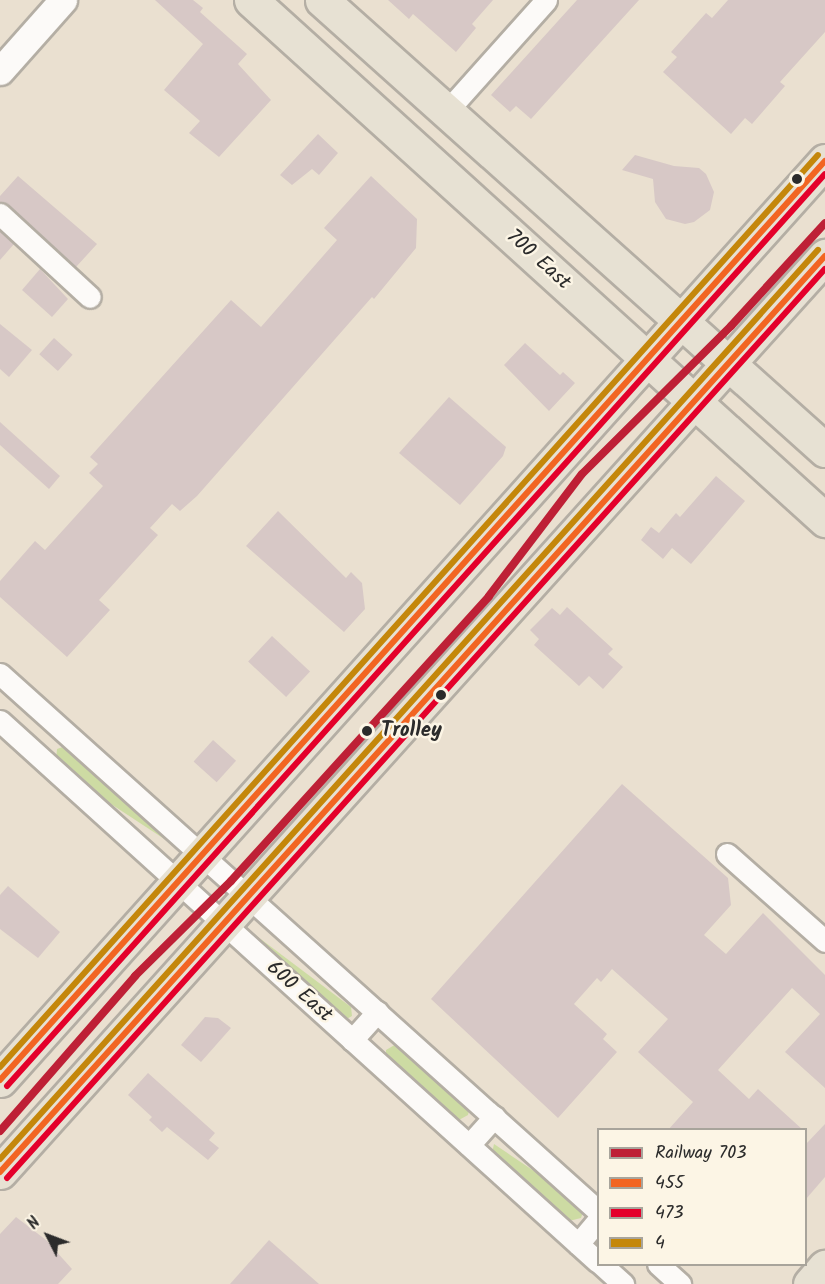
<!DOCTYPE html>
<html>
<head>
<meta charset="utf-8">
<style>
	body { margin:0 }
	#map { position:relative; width:825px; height:1284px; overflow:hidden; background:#eae0d0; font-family:Kalam,sans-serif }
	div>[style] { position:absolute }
	.green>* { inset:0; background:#cddba3 }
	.building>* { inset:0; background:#d7c8c6; transform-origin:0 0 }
	.roads { filter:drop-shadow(2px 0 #b4aea4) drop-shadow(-2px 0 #b4aea4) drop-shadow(0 2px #b4aea4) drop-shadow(0 -2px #b4aea4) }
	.minor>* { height:21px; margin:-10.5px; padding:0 10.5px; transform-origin:10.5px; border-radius:10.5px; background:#fcfaf8 }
	.tertiary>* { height:27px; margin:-13.5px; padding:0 13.5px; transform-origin:13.5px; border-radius:13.5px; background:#fcfaf8 }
	.primary>* { height:33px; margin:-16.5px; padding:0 16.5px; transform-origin:16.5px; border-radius:16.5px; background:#e7e1d3 }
	.bus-1>* { height:6px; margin:-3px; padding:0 3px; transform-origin:3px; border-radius:3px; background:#f26522 }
	.bus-2>* { height:6px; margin:-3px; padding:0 3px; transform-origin:3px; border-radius:3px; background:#e4002b }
	.bus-3>* { height:6px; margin:-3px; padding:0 3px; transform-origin:3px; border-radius:3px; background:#c4870b }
	.rail-1>* { height:8px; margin:-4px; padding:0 4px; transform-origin:4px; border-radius:4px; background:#be2036 }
	.dots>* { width:16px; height:16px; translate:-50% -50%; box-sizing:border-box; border:3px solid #fcf5e5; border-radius:50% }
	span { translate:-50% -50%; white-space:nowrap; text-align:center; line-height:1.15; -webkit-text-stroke:5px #fcf5e5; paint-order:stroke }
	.street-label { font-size:21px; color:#2b2b2b }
	.stop-label { font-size:21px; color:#2b2b2b; font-weight:700 }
	.left { translate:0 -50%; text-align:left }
	.legend { position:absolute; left:597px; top:1128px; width:210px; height:138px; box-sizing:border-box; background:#fcf5e5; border:2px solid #a8a49b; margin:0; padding:8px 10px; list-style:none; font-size:18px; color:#2b2b2b }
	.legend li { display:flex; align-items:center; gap:12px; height:30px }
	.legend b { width:30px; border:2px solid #a8a49b }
	.north { position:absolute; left:18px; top:1206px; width:60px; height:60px; -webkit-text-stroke:4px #fcf5e5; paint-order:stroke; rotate:312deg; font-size:16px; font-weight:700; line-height:24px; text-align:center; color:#2b2b2b }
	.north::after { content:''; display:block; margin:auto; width:21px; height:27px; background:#2b2b2b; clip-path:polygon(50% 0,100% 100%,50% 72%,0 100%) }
</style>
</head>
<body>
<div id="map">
	<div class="green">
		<div style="clip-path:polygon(68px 745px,176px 844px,175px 846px,85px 787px,56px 760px,57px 749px)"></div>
		<div style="clip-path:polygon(254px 934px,351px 1007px,352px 1016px,345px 1020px)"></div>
		<div style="clip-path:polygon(398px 1043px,470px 1106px,468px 1115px,457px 1121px,386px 1057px,386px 1050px)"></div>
		<div style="clip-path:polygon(494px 1144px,577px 1200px,584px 1209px,581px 1218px,569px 1221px,492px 1153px)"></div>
	</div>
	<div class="building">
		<div style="clip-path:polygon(155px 0,193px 0,203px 8px,200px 12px,247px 54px,238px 64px,271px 100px,219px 157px,189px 133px,200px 121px,164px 90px,203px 44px)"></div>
		<div style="clip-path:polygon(388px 0,493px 0,472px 24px,476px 28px,456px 52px,413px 14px,409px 19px)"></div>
		<div style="clip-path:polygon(577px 0,639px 0,531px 119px,516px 106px,510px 112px,491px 95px)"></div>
		<div style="clip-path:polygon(728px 0,825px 0,825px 32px,780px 82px,785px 86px,752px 124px,745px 118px,731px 134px,663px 72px,677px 57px,671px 52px,706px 13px,712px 18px)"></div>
		<div style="clip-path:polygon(318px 134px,338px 153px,319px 175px,312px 169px,292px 185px,280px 175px)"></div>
		<div style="clip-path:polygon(635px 155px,674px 166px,699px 168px,706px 174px,714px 192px,710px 210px,694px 222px,685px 224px,666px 219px,655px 202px,653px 179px,622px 170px)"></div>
		<div style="clip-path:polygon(18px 176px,97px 244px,76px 267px,9px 205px,0 202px,0 196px)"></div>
		<div style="clip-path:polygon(371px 176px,417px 219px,416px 248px,374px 299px,372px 297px,197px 496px,180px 511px,172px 504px,150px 528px,158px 535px,99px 600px,110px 610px,67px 657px,0 597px,0 581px,35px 541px,45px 550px,103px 486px,89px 473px,98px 464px,90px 457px,231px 300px,261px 327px,337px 240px,324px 228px)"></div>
		<div style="clip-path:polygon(0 231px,14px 244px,0 260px)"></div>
		<div style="clip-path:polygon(40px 269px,68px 299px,52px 317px,22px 290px)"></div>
		<div style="clip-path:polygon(0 324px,32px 350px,9px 377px,0 369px)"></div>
		<div style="left:54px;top:338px;width:25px;height:22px;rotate:42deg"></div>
		<div style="clip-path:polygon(525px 343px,560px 375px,563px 372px,575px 383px,549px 411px,504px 365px)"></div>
		<div style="clip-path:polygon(449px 397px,506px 447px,503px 456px,460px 505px,399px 453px)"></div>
		<div style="clip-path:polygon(0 422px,60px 476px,49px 489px,0 445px)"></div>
		<div style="clip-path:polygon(716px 476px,745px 501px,691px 564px,672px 548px,663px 559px,641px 540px,651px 527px,659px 533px,676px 513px,680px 517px)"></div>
		<div style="clip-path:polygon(278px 511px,346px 578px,351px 572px,362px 583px,365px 609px,344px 632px,246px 546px)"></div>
		<div style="clip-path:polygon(567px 607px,613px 649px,608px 654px,623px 667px,603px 689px,589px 676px,579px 686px,534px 645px,539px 639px,530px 630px,552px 608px,560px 615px)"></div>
		<div style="left:272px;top:636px;width:52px;height:35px;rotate:43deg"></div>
		<div style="left:213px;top:740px;width:31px;height:29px;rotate:42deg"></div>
		<div style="clip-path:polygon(622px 784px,728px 878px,731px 905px,704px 935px,726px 954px,763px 913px,825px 975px,825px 1088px,785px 1052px,820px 1014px,792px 988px,718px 1070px,749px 1099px,758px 1089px,803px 1130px,668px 1130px,693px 1102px,638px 1052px,668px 1019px,612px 969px,601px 982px,597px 978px,574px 1004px,607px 1034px,603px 1039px,617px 1052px,558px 1118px,431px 999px)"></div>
		<div style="clip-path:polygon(8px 886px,60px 932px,38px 958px,0 929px,0 895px)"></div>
		<div style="clip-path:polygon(205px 1017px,218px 1018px,231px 1028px,201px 1062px,181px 1045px)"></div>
		<div style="clip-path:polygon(148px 1073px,215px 1133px,209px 1140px,219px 1148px,208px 1160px,167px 1127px,162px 1132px,149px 1120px,152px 1117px,128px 1095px)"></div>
		<div style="clip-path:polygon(825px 1124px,825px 1177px,806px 1199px,806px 1144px)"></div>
		<div style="clip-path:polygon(16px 1217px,46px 1240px,72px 1269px,58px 1284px,0 1284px,0 1234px)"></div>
		<div style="clip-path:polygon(269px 1240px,319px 1284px,230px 1284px)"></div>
	</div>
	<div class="roads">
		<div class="minor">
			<div style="left:446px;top:112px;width:150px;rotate:-48.2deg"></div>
			<div style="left:0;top:214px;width:122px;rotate:42.7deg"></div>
			<div style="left:0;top:674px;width:804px;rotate:41.92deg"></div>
			<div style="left:0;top:721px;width:806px;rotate:42.14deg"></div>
			<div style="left:727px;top:854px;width:131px;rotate:41.6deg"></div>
			<div style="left:352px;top:1040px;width:38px;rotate:-48deg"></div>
			<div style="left:469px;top:1145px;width:38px;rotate:-48deg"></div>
			<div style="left:578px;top:1244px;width:31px;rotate:-50deg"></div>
			<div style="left:601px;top:1264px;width:30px;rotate:42deg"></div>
			<div style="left:658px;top:1264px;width:30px;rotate:42deg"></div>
		</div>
		<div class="tertiary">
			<div style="left:0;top:71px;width:95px;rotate:-48.4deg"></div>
		</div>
		<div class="primary">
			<div style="left:251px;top:0;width:775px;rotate:42.17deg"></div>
			<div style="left:322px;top:0;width:675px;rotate:41.82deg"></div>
			<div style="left:0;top:1080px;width:1235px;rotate:-48.09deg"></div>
			<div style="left:0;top:1172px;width:1233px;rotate:-47.99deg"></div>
			<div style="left:810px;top:1284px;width:23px;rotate:-49deg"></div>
		</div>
	</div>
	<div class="bus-1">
		<div style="left:0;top:1080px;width:1235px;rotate:-48.09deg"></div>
		<div style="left:0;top:1172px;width:1233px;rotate:-47.99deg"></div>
	</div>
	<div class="bus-2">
		<div style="left:7px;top:1086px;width:1225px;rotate:-48.11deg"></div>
		<div style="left:7px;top:1178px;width:1223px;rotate:-48.02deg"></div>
	</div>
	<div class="bus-3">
		<div style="left:0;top:1067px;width:1225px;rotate:-48.11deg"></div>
		<div style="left:0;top:1159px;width:1223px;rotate:-48.02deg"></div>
	</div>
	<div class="rail-1">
		<div style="left:0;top:1131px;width:206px;rotate:-48.9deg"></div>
		<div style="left:135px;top:976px;width:135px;rotate:-44.7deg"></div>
		<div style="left:231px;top:881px;width:384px;rotate:-47.8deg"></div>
		<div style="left:489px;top:596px;width:153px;rotate:-52.7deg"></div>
		<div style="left:582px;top:474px;width:210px;rotate:-44.8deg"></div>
		<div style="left:731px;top:326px;width:139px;rotate:-47.6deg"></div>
	</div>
	<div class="dots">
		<div style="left:797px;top:179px;background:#2b2b2b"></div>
		<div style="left:441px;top:695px;background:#2b2b2b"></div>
		<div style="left:367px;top:731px;background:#2b2b2b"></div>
	</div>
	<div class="street-label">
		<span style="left:538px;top:260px;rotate:42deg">700 East</span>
		<span style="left:299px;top:992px;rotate:42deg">600 East</span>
	</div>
	<div class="stop-label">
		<span class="left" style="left:381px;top:731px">Trolley</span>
	</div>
	<ul class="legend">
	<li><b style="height:8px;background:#be2036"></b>Railway 703</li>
	<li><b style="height:8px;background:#f26522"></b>455</li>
	<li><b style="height:8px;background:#e4002b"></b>473</li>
	<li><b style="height:8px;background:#c4870b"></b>4</li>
	</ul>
	<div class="north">N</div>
</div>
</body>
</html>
